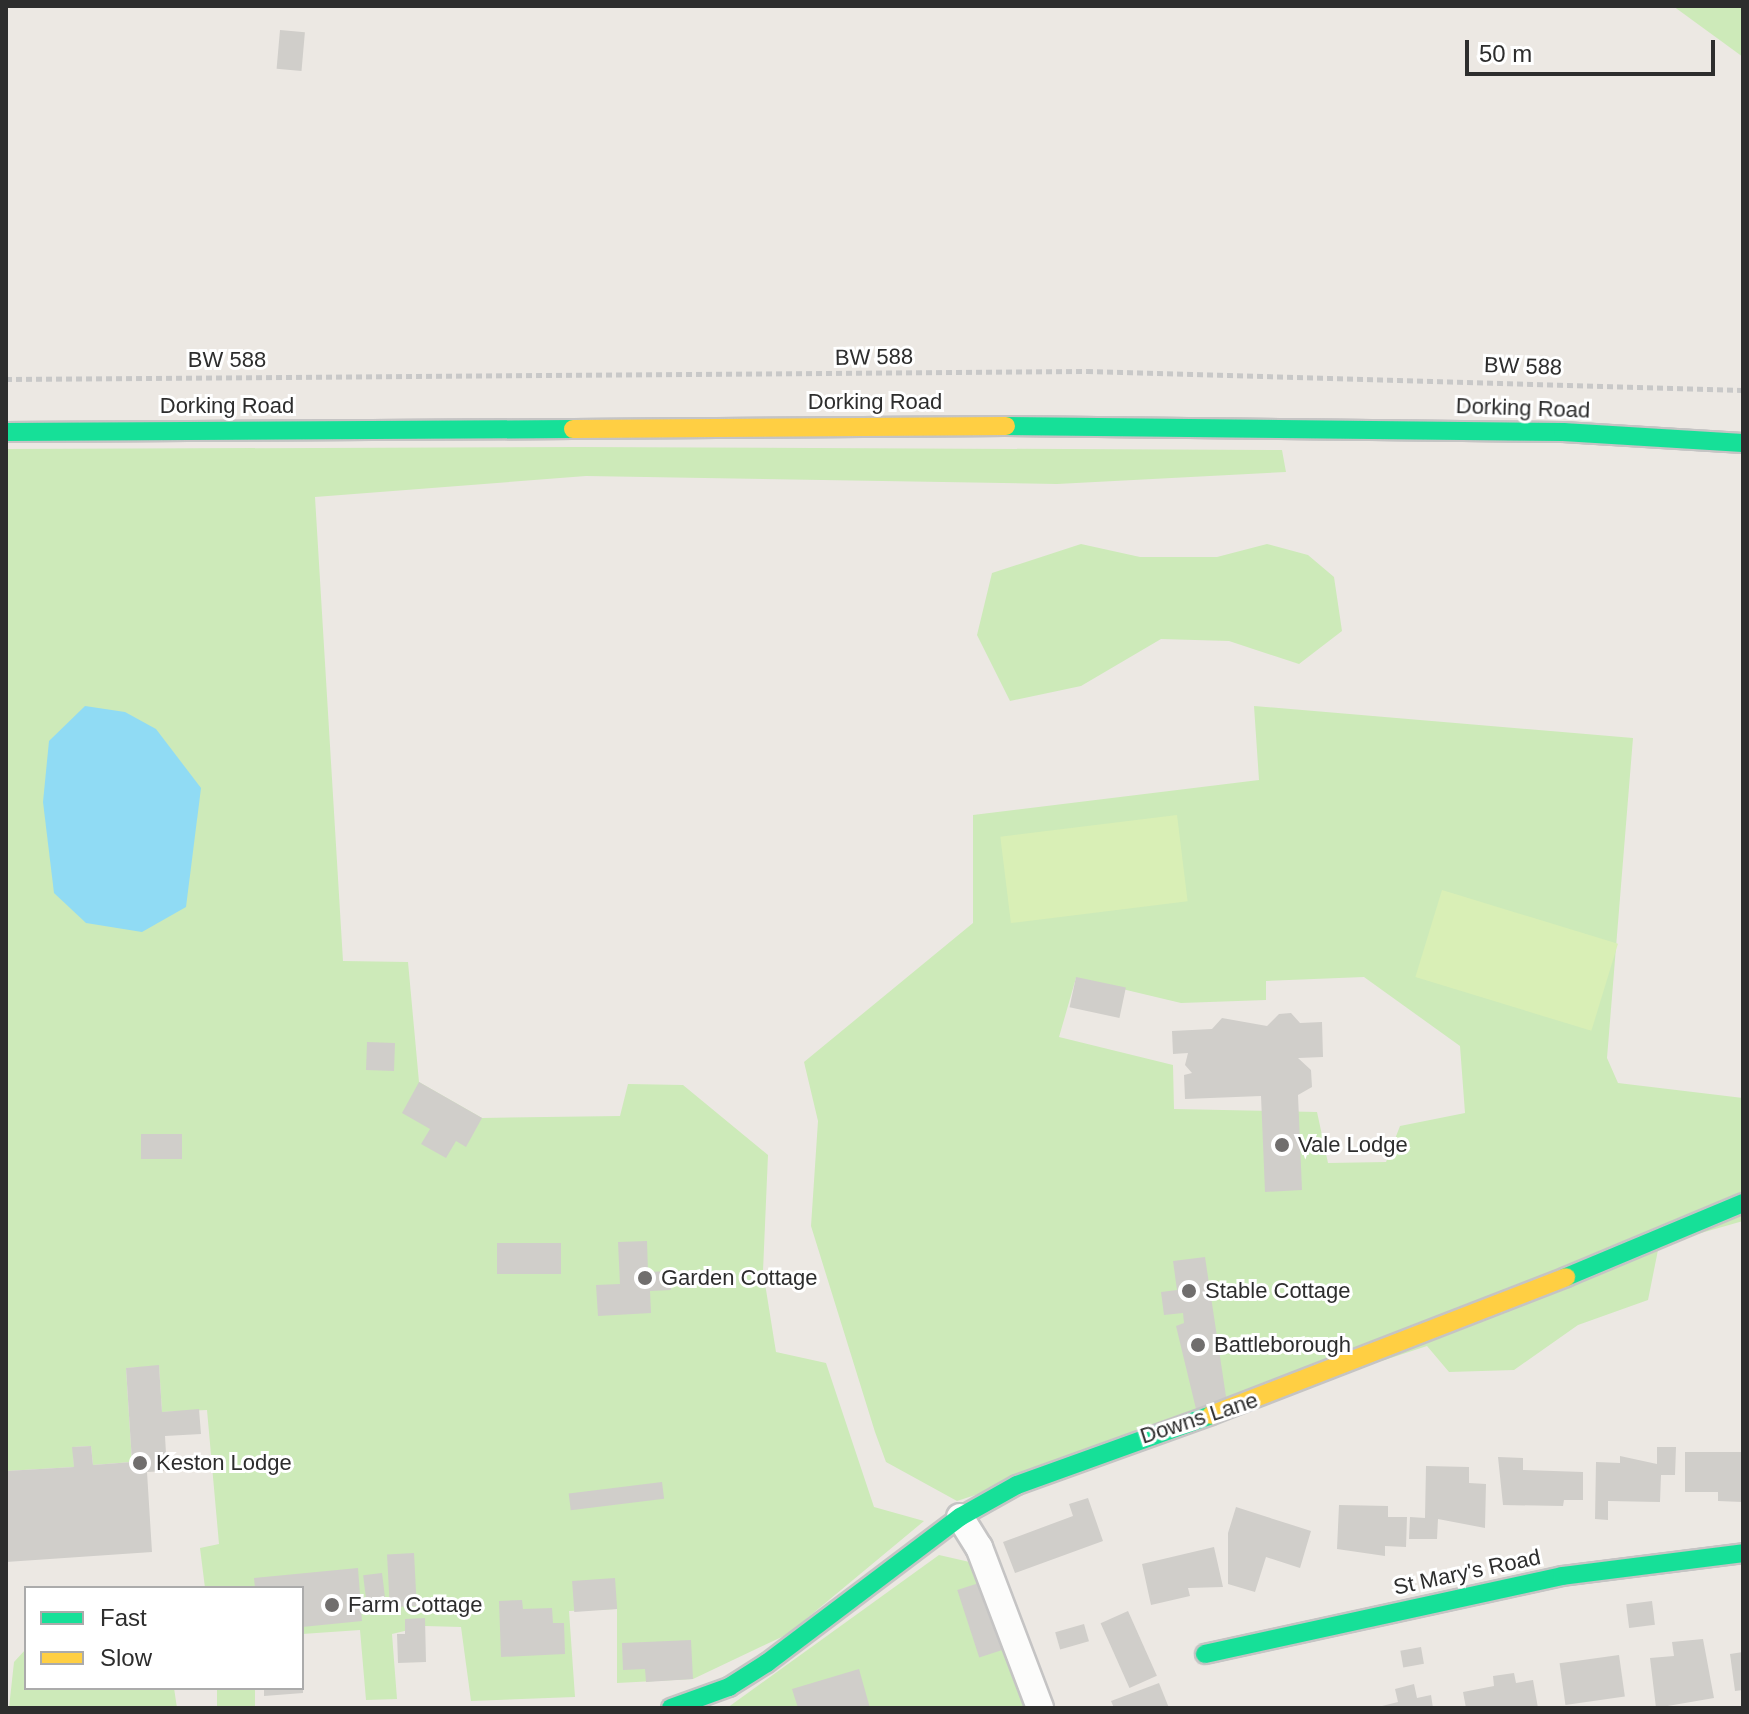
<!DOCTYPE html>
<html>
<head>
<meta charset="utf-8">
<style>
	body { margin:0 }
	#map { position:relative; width:1749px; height:1714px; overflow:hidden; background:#ece8e3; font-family:Helvetica,sans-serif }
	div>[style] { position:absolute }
	.green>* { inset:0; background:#cdeab9; transform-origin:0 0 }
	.pitch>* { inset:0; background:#d9efb6; transform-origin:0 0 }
	.water>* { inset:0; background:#90dbf4 }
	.building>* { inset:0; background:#d0ceca; transform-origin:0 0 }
	.path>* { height:5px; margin-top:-2.5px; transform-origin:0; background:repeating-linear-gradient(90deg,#c8c8c8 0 6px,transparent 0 10px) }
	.roads { filter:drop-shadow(2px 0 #c5c4c4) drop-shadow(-2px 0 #c5c4c4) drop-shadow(0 2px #c5c4c4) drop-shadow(0 -2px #c5c4c4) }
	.street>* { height:26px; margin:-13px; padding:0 13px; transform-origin:13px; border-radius:13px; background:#fcfcfb }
	.fast>* { height:18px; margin:-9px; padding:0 9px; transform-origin:9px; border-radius:9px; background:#16e098 }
	.slow>* { height:18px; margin:-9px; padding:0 9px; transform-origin:9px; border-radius:9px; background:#ffcf43 }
	.dots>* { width:22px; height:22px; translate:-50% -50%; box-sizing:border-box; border:4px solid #fff; border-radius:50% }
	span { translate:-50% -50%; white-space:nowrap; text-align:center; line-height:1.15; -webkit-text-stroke:6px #fff; paint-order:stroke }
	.street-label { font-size:22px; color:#2d2d2d }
	.poi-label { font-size:22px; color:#2d2d2d }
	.left { translate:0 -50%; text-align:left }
	.frame { position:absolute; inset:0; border:8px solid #2d2d2d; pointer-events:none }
	.legend { position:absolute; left:24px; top:1586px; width:280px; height:104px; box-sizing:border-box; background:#fff; border:2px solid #ababab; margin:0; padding:10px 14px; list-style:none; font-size:24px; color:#2d2d2d }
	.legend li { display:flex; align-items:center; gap:16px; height:40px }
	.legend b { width:40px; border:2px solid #ababab }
	.scale { position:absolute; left:1465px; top:40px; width:250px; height:36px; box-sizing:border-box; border:4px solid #2d2d2d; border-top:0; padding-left:10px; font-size:24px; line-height:28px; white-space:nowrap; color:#2d2d2d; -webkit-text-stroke:6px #fff; paint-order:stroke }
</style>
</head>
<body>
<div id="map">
	<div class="green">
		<div style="clip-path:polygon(1673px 6px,1743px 6px,1743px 57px)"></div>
		<div style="clip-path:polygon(577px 447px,1282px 450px,1286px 472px,1057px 484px,586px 476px,315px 497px,343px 961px,408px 962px,419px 1082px,482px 1118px,620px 1116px,628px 1084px,683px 1085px,768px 1155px,763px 1271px,776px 1352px,826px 1363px,874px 1507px,924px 1521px,788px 1634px,693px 1679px,617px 1683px,617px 1609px,569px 1611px,575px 1697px,471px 1701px,461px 1627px,425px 1626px,392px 1634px,397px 1699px,366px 1700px,360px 1630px,302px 1634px,302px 1588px,205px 1588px,200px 1548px,219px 1544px,207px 1410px,162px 1412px,159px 1366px,126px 1368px,132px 1462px,93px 1465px,91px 1446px,73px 1447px,74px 1467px,6px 1471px,6px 449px)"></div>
		<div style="clip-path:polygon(1081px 544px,1140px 557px,1217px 557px,1267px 544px,1308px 555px,1334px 577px,1342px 631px,1299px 664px,1229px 641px,1161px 639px,1081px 686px,1010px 701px,977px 635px,992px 573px)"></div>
		<div style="clip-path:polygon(evenodd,1254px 706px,1633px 738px,1607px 1058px,1618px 1083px,1743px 1098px,1743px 1221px,1659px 1245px,1648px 1300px,1578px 1325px,1514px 1370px,1449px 1372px,1427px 1346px,957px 1501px,886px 1462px,875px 1432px,811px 1226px,818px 1121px,804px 1062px,973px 923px,973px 815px,1259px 780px,1254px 706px,1364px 977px,1460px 1046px,1465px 1113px,1400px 1126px,1386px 1162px,1328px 1163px,1317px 1112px,1174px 1109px,1173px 1065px,1059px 1037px,1076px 978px,1181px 1003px,1266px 1000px,1266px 981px,1364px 977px)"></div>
		<div style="clip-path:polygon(939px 1555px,974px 1563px,1026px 1708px,727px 1708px)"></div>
		<div style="clip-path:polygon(26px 1649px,26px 1688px,174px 1688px,177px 1708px,9px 1708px,14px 1662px)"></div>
		<div style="left:217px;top:1688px;width:38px;height:20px"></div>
	</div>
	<div class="pitch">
		<div style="left:1177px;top:815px;width:87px;height:178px;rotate:83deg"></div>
		<div style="left:1442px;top:890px;width:184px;height:91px;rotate:17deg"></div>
	</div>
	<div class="water">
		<div style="clip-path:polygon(85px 706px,125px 712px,156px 729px,201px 788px,186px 907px,142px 932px,86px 923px,54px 893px,43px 802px,49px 741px)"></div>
	</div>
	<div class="building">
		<div style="left:280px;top:30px;width:25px;height:39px;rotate:5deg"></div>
		<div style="left:1076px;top:977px;width:51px;height:31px;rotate:12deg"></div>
		<div style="clip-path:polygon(1291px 1013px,1300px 1023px,1322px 1022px,1323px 1057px,1298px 1058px,1311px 1070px,1312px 1087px,1298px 1095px,1302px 1190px,1265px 1192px,1261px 1096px,1185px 1099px,1184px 1075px,1192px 1073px,1185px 1065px,1188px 1053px,1173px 1054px,1172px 1031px,1212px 1029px,1222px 1018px,1267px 1026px,1279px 1014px)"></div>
		<div style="left:367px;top:1042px;width:28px;height:28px;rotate:2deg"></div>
		<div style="clip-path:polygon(419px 1082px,482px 1118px,466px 1147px,456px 1141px,446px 1158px,421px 1144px,430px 1129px,402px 1113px)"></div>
		<div style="left:182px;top:1134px;width:25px;height:41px;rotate:90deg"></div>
		<div style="clip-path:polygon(647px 1241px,648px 1272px,670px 1271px,671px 1290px,650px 1291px,651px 1313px,598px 1316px,596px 1285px,620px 1284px,618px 1242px)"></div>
		<div style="left:561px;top:1243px;width:31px;height:64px;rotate:90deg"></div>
		<div style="clip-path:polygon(1205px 1257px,1227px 1403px,1196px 1409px,1176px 1326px,1184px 1323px,1183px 1313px,1164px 1315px,1161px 1292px,1177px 1290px,1173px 1261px)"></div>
		<div style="clip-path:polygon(159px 1365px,162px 1412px,199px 1409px,201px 1434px,165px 1436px,167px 1471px,147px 1472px,152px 1552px,6px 1562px,6px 1471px,74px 1467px,72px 1447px,91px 1446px,93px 1465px,132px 1462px,126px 1368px)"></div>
		<div style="clip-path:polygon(1657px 1447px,1676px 1447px,1675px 1475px,1661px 1475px,1660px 1502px,1608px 1501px,1608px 1520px,1595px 1519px,1596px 1462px,1620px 1463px,1620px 1456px,1657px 1464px)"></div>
		<div style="clip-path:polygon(1685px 1452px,1743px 1452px,1743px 1502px,1718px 1501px,1718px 1492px,1685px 1492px)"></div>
		<div style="clip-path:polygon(1498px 1457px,1523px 1458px,1523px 1470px,1583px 1472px,1583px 1500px,1564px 1500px,1563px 1506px,1503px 1505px)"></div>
		<div style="clip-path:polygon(1426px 1466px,1469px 1467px,1469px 1483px,1486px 1484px,1485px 1528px,1438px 1519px,1437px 1539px,1409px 1539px,1410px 1517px,1425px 1518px)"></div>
		<div style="left:662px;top:1482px;width:17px;height:94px;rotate:83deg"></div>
		<div style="clip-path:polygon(1088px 1498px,1103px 1541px,1015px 1573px,1003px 1542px,1073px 1516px,1069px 1504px)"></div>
		<div style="clip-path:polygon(1339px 1505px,1388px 1506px,1388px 1517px,1407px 1517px,1406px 1547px,1385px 1546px,1385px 1556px,1337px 1549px)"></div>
		<div style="clip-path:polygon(1236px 1507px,1311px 1531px,1300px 1568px,1266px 1557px,1255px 1592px,1228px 1584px,1228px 1533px)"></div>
		<div style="clip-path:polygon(1214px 1547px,1223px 1587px,1188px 1588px,1190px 1596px,1151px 1605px,1142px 1564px)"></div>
		<div style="left:414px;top:1553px;width:53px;height:27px;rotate:87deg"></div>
		<div style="clip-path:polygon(358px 1568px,362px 1621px,302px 1627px,302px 1588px,255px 1588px,254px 1578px)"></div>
		<div style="left:382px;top:1573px;width:24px;height:19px;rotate:83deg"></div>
		<div style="left:615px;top:1578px;width:31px;height:43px;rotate:86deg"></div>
		<div style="left:982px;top:1582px;width:71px;height:26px;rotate:72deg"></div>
		<div style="clip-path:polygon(522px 1600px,523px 1609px,552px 1608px,553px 1623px,564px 1623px,565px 1654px,501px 1657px,499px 1601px)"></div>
		<div style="left:1652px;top:1601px;width:24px;height:26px;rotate:83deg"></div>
		<div style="left:1128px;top:1611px;width:71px;height:30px;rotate:66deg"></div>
		<div style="clip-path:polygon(425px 1618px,426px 1662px,398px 1663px,397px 1634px,405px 1634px,405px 1619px)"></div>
		<div style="left:1084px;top:1624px;width:18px;height:30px;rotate:74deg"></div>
		<div style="clip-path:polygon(1703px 1639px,1714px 1698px,1656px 1708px,1650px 1658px,1674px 1656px,1672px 1642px)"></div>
		<div style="clip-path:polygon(691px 1640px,693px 1679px,646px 1682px,645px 1669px,623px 1670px,622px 1643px)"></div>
		<div style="left:1421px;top:1647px;width:17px;height:21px;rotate:80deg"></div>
		<div style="clip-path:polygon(1743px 1652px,1743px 1690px,1735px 1691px,1730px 1654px)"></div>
		<div style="left:1619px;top:1655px;width:42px;height:60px;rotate:82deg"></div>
		<div style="clip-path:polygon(859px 1669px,870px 1708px,798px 1708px,792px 1689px)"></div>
		<div style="clip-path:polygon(1514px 1673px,1516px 1683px,1533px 1680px,1538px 1708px,1466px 1708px,1463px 1692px,1494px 1686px,1493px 1676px)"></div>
		<div style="clip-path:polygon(1159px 1683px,1169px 1708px,1114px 1708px,1111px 1701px)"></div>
		<div style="clip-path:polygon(1414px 1684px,1417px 1698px,1431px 1695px,1433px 1708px,1374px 1708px,1398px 1702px,1395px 1689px)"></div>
		<div style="clip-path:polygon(264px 1688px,303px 1688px,303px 1693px,264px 1696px)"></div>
	</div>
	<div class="path">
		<div style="left:6px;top:379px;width:1081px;rotate:-0.42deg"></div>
		<div style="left:1087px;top:371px;width:656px;rotate:1.66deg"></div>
	</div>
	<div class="roads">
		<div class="street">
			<div style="left:960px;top:1517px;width:36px;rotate:58deg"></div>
			<div style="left:979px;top:1547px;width:172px;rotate:69.2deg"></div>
		</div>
		<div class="fast">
			<div style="left:1006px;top:426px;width:557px;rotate:0.62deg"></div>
			<div style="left:1563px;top:432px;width:180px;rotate:3.5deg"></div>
			<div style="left:6px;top:432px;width:567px;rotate:-0.3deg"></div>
			<div style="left:1566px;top:1277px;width:192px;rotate:-22.7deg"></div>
			<div style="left:1205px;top:1654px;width:365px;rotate:-12.3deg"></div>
			<div style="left:1562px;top:1576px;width:182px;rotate:-7.2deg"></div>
			<div style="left:671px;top:1708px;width:62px;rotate:-19.9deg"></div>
			<div style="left:729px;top:1687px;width:45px;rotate:-32.3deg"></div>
			<div style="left:767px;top:1663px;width:242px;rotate:-37.1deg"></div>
			<div style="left:960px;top:1517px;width:65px;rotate:-29.3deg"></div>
			<div style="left:1017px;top:1485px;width:206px;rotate:-19.8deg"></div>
		</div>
		<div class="slow">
			<div style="left:573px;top:429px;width:433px;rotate:-0.4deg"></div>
			<div style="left:1211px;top:1415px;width:381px;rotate:-21.2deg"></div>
		</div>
	</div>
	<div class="dots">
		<div style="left:1282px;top:1145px;background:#706e6d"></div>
		<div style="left:645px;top:1278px;background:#706e6d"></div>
		<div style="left:1189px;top:1291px;background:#706e6d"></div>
		<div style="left:1198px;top:1345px;background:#706e6d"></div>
		<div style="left:140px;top:1463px;background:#706e6d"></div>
		<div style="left:332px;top:1605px;background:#706e6d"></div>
	</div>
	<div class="street-label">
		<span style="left:874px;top:357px;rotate:-1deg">BW 588</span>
		<span style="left:227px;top:360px">BW 588</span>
		<span style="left:1523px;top:366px;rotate:2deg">BW 588</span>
		<span style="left:875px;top:402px">Dorking Road</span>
		<span style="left:227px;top:406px">Dorking Road</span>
		<span style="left:1523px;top:408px;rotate:2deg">Dorking Road</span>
		<span style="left:1199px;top:1418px;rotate:-18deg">Downs Lane</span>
		<span style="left:1467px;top:1572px;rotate:-12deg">St Mary's Road</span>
	</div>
	<div class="poi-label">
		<span class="left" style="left:1298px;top:1145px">Vale Lodge</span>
		<span class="left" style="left:661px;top:1278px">Garden Cottage</span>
		<span class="left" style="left:1205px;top:1291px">Stable Cottage</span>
		<span class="left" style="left:1214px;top:1345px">Battleborough</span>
		<span class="left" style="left:156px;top:1463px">Keston Lodge</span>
		<span class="left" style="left:348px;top:1605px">Farm Cottage</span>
	</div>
	<div class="frame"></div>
	<ul class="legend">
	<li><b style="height:10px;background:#16e098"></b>Fast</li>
	<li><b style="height:10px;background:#ffcf43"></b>Slow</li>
	</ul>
	<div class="scale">50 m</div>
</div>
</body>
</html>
